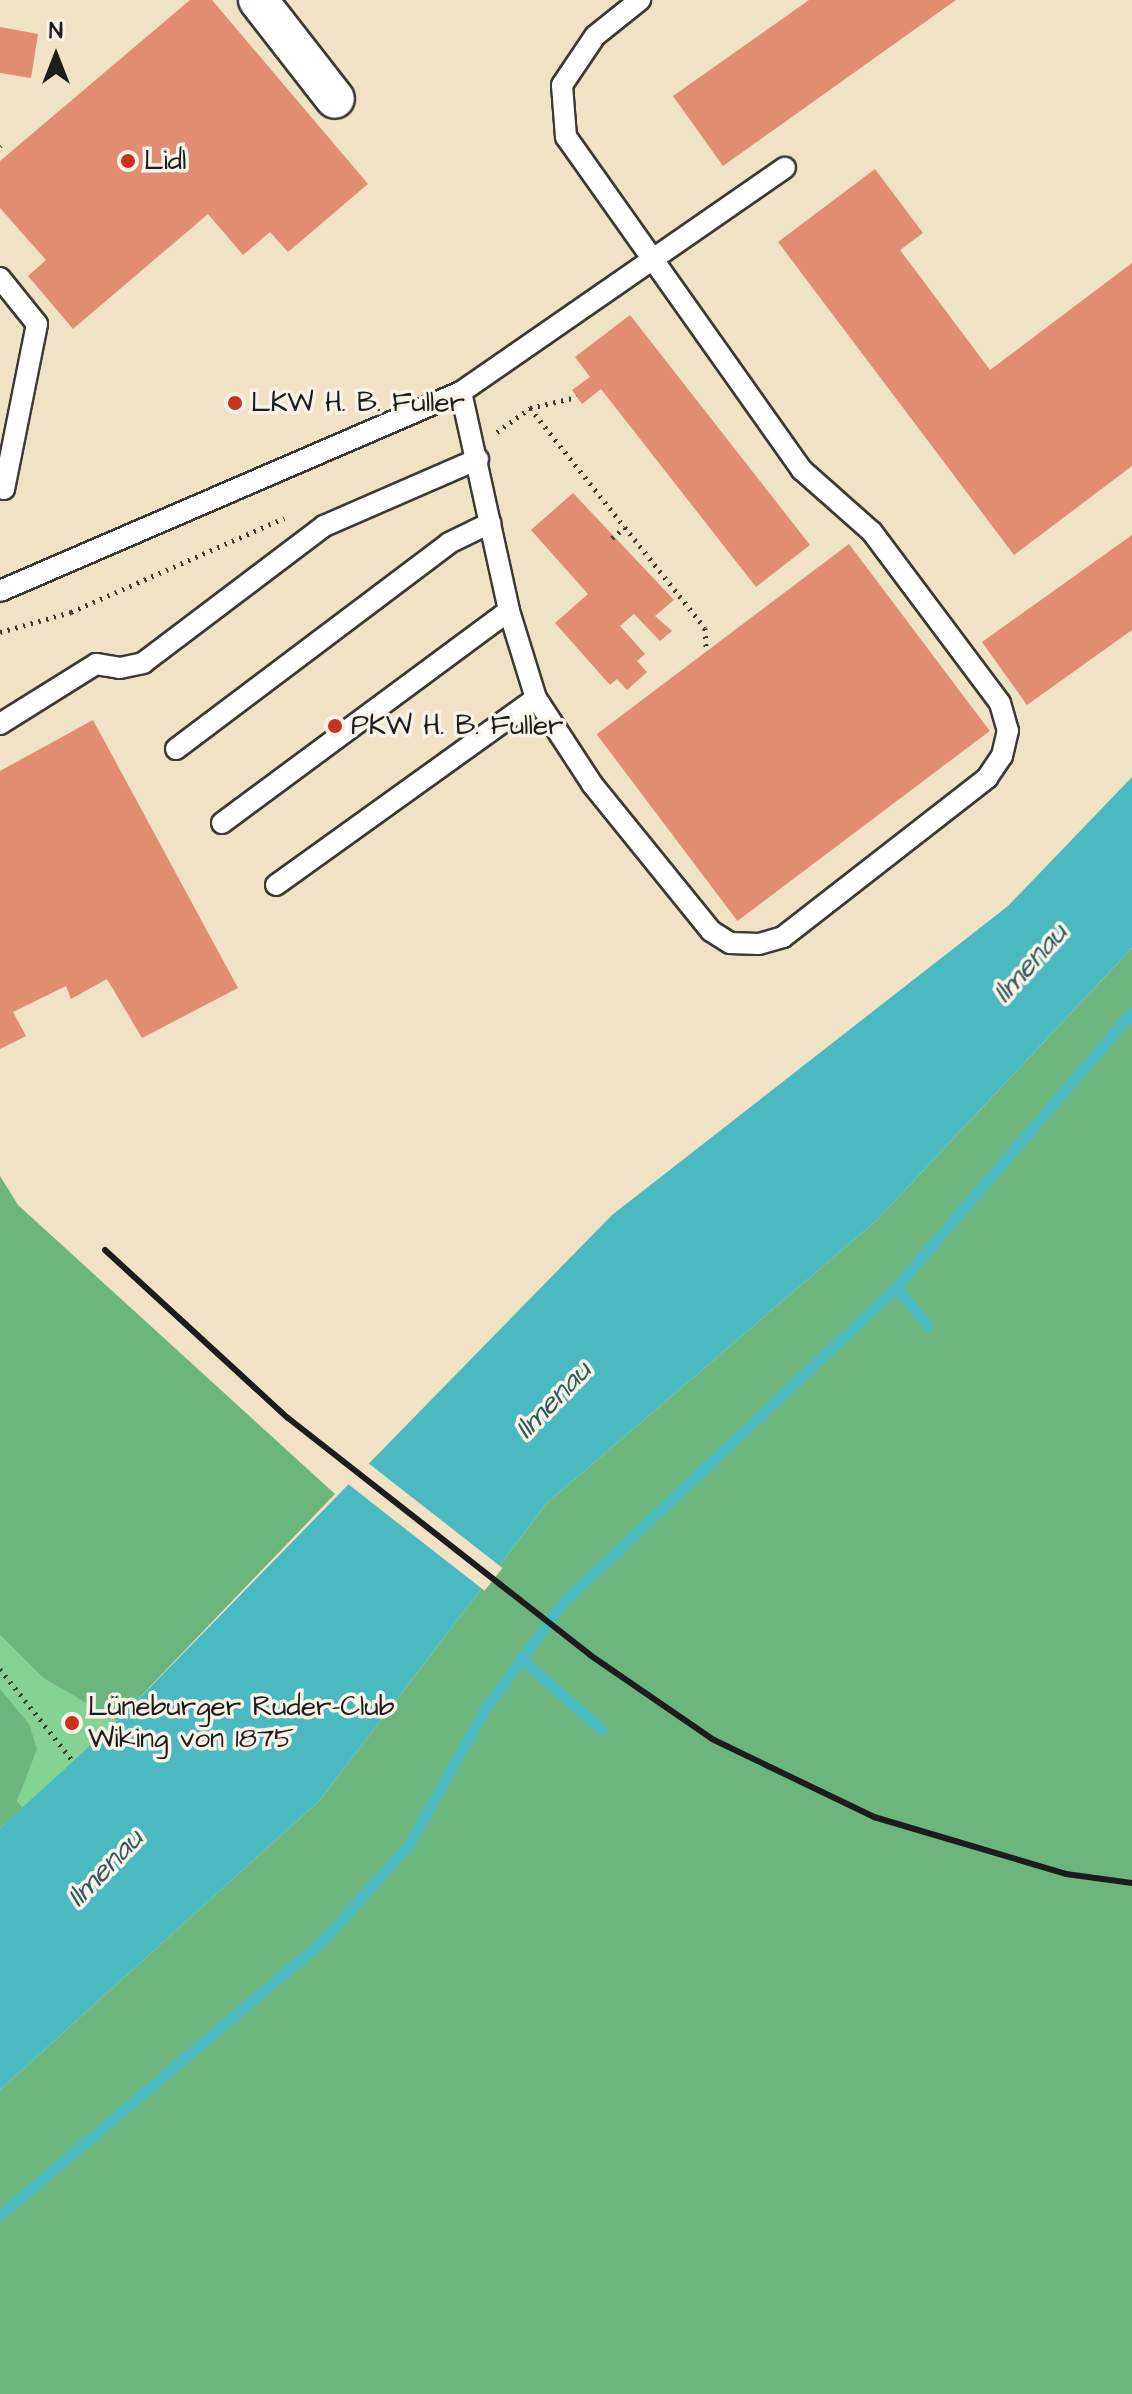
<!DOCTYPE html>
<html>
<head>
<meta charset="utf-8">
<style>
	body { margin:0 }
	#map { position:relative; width:1132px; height:2394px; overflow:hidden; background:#f0e2c5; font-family:"Architects Daughter",sans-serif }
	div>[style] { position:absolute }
	.green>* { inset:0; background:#85d392 }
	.forest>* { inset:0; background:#6cb57c }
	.water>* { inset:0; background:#4bbac0 }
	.pier>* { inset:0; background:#f0e2c5; transform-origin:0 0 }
	.stream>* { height:11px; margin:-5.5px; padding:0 5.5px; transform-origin:5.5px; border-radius:5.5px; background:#4bbac0 }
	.building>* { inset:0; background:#e08d71; transform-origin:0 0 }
	.path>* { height:5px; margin-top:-2.5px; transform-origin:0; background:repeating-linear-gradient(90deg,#3c3a35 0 2px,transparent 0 8px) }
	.roads { filter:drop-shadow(2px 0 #3c3a35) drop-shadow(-2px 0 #3c3a35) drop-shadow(0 2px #3c3a35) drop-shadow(0 -2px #3c3a35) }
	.lane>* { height:20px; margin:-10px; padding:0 10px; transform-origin:10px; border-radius:10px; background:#fff }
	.street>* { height:38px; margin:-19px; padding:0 19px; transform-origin:19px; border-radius:19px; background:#fff }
	.rail>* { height:6px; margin:-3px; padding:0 3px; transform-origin:3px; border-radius:3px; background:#1c1c1c }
	.dots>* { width:22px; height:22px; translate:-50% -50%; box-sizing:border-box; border:4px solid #f7f3e8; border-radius:50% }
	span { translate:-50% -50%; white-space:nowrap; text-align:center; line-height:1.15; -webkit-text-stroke:7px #f7f3e8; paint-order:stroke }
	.poi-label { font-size:28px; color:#1c1c1c }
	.left { translate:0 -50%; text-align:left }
	.water-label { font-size:30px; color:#2f5b5e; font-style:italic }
	.north { position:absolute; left:16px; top:16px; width:80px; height:80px; -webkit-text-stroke:6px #f7f3e8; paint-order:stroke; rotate:0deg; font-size:22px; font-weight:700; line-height:32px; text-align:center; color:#1c1c1c }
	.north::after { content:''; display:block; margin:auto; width:28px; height:36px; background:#1c1c1c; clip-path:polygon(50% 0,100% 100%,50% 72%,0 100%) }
</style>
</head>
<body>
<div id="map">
	<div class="green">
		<div style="clip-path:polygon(0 1635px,43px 1678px,117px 1721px,23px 1808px,17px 1801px,36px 1749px,0 1689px)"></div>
	</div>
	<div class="forest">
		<div style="clip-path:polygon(1132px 948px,1132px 2394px,0 2394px,0 2090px,320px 1800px,547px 1503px,877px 1220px)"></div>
		<div style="clip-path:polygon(0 1176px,18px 1205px,335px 1494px,117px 1721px,43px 1678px,0 1635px)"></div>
		<div style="clip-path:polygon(0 1689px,29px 1724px,37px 1749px,17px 1801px,23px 1808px,0 1828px)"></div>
	</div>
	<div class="water">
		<div style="clip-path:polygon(1132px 777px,1132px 948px,877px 1220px,547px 1503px,320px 1800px,0 2090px,0 1828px,117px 1721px,612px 1215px,1008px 906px)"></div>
	</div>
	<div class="pier">
		<div style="left:363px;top:1459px;width:177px;height:29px;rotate:38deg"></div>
	</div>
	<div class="stream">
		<div style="left:896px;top:1287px;width:50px;rotate:50.6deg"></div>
		<div style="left:520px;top:1658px;width:108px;rotate:41.2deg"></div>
		<div style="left:0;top:2215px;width:424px;rotate:-40.4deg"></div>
		<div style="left:323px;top:1940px;width:129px;rotate:-48.1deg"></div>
		<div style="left:409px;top:1844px;width:157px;rotate:-60.7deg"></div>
		<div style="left:486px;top:1707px;width:130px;rotate:-53.7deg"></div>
		<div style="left:563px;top:1602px;width:458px;rotate:-43.4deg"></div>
		<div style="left:896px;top:1287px;width:362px;rotate:-49.4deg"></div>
	</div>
	<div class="building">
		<div style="clip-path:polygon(190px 0,212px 0,368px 184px,288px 252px,270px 232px,243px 255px,208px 214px,73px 329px,28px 276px,46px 260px,0 208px,0 161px)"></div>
		<div style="clip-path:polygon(809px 0,956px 0,723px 166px,673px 96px)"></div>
		<div style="clip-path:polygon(0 27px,38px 34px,31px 78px,0 73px)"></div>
		<div style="clip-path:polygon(875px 169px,923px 233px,900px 250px,990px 370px,1132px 263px,1132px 466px,1014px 555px,778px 242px)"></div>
		<div style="clip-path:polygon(630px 315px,810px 545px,756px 587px,601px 389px,582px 404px,572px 390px,590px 377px,575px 357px)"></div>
		<div style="clip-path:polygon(573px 493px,674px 600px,655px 616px,672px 631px,660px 641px,634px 614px,620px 626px,645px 654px,637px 661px,647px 672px,627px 690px,617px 679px,610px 685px,555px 623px,588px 594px,531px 530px)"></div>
		<div style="clip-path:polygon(1132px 535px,1132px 630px,1027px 705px,982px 642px)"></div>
		<div style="left:849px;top:544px;width:234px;height:316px;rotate:53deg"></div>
		<div style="clip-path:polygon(93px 720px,238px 988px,142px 1038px,107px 979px,71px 999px,66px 986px,13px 1012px,26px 1036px,0 1049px,0 771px)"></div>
	</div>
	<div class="path">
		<div style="left:0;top:146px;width:1px;rotate:-45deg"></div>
		<div style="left:530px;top:408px;width:281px;rotate:51.5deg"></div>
		<div style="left:705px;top:628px;width:20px;rotate:87deg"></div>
		<div style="left:497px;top:432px;width:41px;rotate:-36deg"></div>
		<div style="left:530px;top:408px;width:48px;rotate:-13.2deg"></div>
		<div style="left:612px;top:538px;width:17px;rotate:-40deg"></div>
		<div style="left:0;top:632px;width:74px;rotate:-15.7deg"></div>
		<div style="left:71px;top:612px;width:233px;rotate:-23.8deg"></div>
		<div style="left:0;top:1669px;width:117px;rotate:51.6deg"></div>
	</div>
	<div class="roads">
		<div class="lane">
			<div style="left:0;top:278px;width:59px;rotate:51.2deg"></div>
			<div style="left:37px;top:324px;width:168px;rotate:101.3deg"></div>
			<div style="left:4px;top:489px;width:4px;rotate:-166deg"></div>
			<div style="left:461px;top:392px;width:224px;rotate:77.6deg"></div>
			<div style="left:509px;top:611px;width:91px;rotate:72.8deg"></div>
			<div style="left:536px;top:698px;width:103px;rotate:56.9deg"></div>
			<div style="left:592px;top:784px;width:189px;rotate:51deg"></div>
			<div style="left:711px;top:931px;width:22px;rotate:32deg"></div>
			<div style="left:730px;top:943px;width:29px;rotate:2deg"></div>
			<div style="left:759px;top:944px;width:25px;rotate:-16deg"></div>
			<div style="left:783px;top:937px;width:259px;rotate:-37.9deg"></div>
			<div style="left:987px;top:778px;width:27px;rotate:-56deg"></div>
			<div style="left:1002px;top:756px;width:26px;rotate:-77deg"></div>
			<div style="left:1008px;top:731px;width:29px;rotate:-106deg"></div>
			<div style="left:1000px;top:703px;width:214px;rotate:-126.8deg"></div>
			<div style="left:872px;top:532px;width:94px;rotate:-138.5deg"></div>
			<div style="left:802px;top:470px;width:408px;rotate:-125.3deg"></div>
			<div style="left:566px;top:137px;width:52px;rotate:-94.4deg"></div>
			<div style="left:562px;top:85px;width:59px;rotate:-56deg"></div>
			<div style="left:595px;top:36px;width:58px;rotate:-38.7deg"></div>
			<div style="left:0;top:591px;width:502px;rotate:-23.35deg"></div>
			<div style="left:461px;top:392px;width:394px;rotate:-34.7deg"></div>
			<div style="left:0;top:724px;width:113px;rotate:-32deg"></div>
			<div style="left:96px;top:664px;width:24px;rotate:9deg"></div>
			<div style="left:120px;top:668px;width:24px;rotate:-12deg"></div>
			<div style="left:143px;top:663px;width:227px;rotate:-37.1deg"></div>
			<div style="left:324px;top:526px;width:168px;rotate:-23.5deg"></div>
			<div style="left:176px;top:749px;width:342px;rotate:-37deg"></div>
			<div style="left:449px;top:543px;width:46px;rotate:-26deg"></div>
			<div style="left:222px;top:823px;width:357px;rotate:-36.5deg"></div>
			<div style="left:276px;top:885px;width:320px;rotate:-35.7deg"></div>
		</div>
		<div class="street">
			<div style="left:258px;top:0;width:125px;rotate:52.1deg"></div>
		</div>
	</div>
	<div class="rail">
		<div style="left:105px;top:1250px;width:248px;rotate:42.6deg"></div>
		<div style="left:288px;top:1418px;width:384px;rotate:38.1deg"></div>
		<div style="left:590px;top:1655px;width:148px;rotate:34.5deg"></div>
		<div style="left:712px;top:1739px;width:180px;rotate:25.7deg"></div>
		<div style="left:874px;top:1817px;width:200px;rotate:16.5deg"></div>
		<div style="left:1066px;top:1874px;width:67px;rotate:7.8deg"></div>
	</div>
	<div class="dots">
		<div style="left:128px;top:161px;background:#c8321e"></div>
		<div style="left:235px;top:403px;background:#c8321e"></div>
		<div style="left:335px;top:726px;background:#c8321e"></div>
		<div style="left:72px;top:1723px;background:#c8321e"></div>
	</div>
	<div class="poi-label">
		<span class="left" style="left:144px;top:161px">Lidl</span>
		<span class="left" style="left:251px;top:403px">LKW H. B. Fuller</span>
		<span class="left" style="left:351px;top:726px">PKW H. B. Fuller</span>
		<span class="left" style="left:88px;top:1723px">Lüneburger Ruder-Club<br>Wiking von 1875</span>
	</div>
	<div class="water-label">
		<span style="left:1030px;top:963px;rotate:-48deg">Ilmenau</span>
		<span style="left:553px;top:1400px;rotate:-46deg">Ilmenau</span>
		<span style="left:105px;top:1868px;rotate:-46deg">Ilmenau</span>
	</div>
	<div class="north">N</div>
</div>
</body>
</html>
